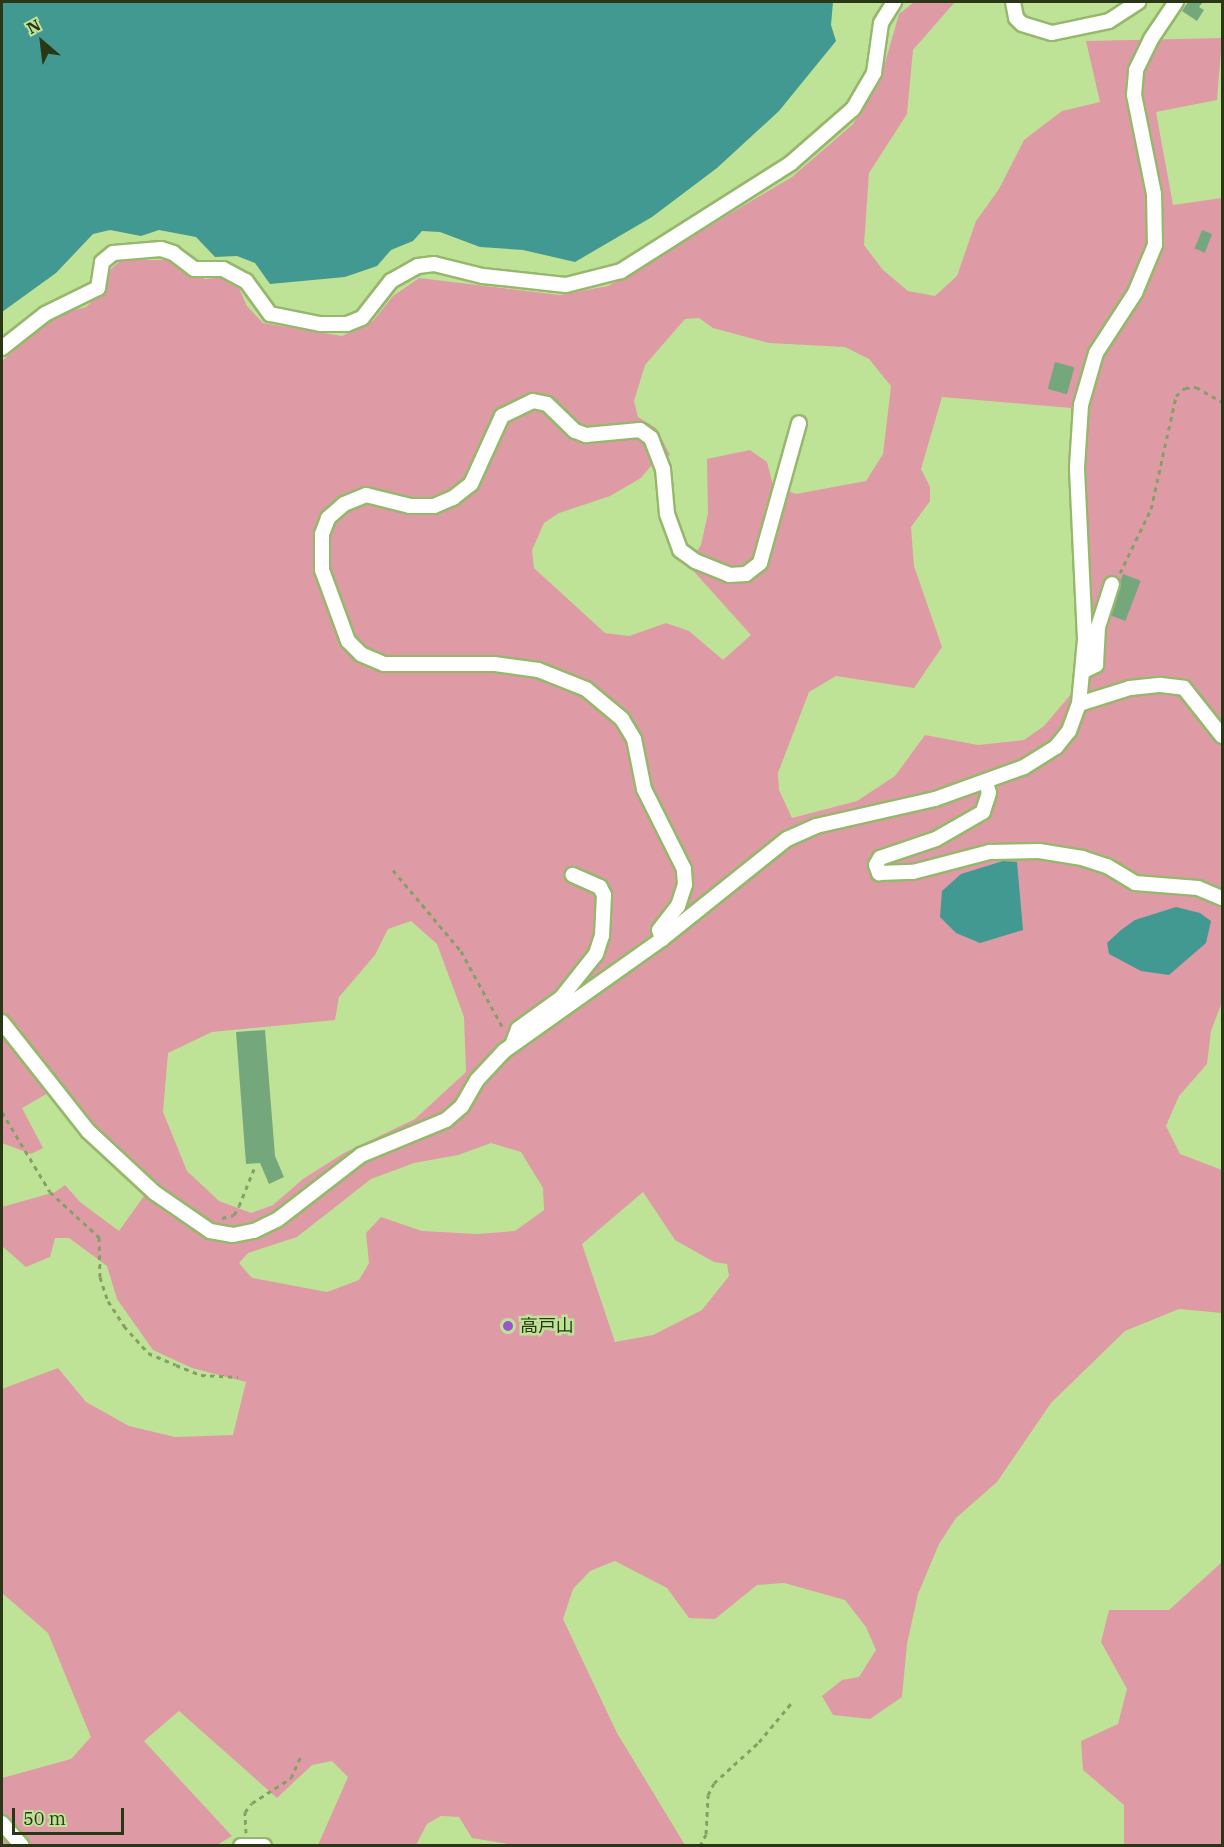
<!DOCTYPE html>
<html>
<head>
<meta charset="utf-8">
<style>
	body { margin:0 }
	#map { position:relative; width:1224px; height:1847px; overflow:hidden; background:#bfe396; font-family:"IBM Plex Serif","Noto Sans JP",serif }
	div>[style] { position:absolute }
	.green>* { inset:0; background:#de9ba6 }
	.water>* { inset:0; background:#429992 }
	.building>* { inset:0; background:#74a77b; transform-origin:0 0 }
	.path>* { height:3px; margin-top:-1.5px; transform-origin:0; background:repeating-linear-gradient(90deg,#85a065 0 4.5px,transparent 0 9px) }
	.roads { filter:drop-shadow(2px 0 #96b86c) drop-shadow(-2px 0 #96b86c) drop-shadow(0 2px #96b86c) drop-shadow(0 -2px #96b86c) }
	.street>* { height:14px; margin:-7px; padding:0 7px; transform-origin:7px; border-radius:7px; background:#fff }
	.dots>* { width:16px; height:16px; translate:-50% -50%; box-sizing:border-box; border:3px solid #bfe396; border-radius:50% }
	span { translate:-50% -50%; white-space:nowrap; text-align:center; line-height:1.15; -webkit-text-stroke:5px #bfe396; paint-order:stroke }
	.poi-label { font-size:18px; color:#293717 }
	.left { translate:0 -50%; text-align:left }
	.frame { position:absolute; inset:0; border:3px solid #293717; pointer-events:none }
	.north { position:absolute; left:12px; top:12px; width:60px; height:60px; -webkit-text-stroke:4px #bfe396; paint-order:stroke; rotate:332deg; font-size:16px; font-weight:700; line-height:24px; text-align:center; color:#293717 }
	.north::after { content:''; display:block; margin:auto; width:21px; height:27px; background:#293717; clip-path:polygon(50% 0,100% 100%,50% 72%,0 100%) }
	.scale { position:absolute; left:12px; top:1808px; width:112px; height:27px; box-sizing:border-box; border:3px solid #293717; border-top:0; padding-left:8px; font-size:18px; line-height:21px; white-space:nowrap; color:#293717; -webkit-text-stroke:4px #bfe396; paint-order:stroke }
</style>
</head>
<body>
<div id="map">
	<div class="green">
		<div style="clip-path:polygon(evenodd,914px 2px,955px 2px,913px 50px,907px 114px,869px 173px,864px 245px,883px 270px,908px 291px,935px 296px,957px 276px,976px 221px,999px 189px,1024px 140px,1062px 111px,1100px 102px,1086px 41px,1222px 38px,1217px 100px,1156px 112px,1173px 205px,1222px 198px,1222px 1002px,1211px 1031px,1207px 1064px,1179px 1096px,1166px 1126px,1180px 1154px,1222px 1170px,1222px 1313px,1179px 1309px,1125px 1331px,1051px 1403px,997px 1482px,956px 1518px,939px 1544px,918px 1594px,907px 1644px,902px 1697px,870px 1719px,833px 1715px,822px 1696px,842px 1680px,859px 1677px,876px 1650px,866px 1627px,845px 1600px,784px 1583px,757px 1585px,715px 1619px,689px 1618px,667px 1588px,615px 1561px,590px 1571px,573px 1589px,563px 1619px,617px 1733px,685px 1845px,515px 1845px,472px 1838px,459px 1817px,441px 1816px,427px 1824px,416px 1845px,318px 1845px,348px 1777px,332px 1761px,312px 1765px,277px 1798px,179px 1711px,144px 1741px,232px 1836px,217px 1845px,2px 1845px,2px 1778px,71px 1759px,91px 1737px,48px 1633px,2px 1593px,2px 1389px,58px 1368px,86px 1402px,129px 1426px,175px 1437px,233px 1435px,246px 1382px,192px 1368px,153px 1350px,117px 1299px,107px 1266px,69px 1238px,55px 1238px,50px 1257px,26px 1267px,2px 1246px,2px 1207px,55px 1192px,65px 1185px,80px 1202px,119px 1231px,144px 1196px,92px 1145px,50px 1092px,22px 1108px,43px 1148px,31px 1154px,2px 1143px,2px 361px,56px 315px,86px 307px,107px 287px,109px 271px,121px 260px,166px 260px,205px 279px,226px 277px,238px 286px,247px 306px,263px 323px,342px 336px,373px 321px,393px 296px,419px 278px,560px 295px,608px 286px,792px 177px,853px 124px,880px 80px,899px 14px,914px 2px,699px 318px,713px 328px,769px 343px,845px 347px,869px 359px,891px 386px,883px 454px,866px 481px,796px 494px,773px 485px,767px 462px,750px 450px,707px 459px,708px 513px,701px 545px,688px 565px,751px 635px,723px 660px,689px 631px,666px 623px,629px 636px,605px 633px,534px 568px,532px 550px,544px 523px,559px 513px,610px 496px,641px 478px,655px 461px,670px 455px,656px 428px,638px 417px,634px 401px,645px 365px,685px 319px,699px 318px,914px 2px,942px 397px,1071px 408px,1078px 635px,1072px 693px,1044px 726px,1024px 740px,978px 745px,925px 735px,895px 776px,857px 801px,792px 818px,779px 790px,778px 773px,809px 692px,836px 676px,914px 688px,942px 647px,914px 566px,911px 527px,930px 501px,930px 487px,921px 469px,942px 397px,914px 2px,411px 921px,437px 944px,464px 1017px,466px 1072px,415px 1119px,344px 1153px,303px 1179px,273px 1205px,251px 1213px,219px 1201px,187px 1171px,163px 1112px,168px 1053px,212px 1032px,335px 1020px,339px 997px,375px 955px,388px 929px,411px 921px,914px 2px,491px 1143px,521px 1152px,543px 1188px,544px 1210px,515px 1231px,477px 1234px,422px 1231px,381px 1217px,366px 1233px,369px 1263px,359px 1280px,327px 1292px,252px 1278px,239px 1263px,248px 1253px,297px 1237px,371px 1179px,414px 1163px,458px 1155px,491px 1143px,914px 2px,643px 1192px,675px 1240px,714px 1262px,727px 1264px,729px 1276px,702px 1310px,653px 1335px,615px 1342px,582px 1244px,643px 1192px)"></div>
		<div style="clip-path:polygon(1222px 1562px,1222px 1845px,1124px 1845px,1124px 1805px,1083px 1770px,1081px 1741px,1118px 1724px,1127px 1689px,1101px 1642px,1109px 1610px,1169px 1610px)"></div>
	</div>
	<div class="water">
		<div style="clip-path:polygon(2px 2px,833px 2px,831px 25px,836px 41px,779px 111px,717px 168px,652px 217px,575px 262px,523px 250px,480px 247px,440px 232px,422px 231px,413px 241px,391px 250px,377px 266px,345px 277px,270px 284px,255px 263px,237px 256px,215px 257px,196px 237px,159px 230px,141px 236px,110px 230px,93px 234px,56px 273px,2px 312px)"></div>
		<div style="clip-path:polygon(1003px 861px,1017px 862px,1023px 930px,980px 943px,956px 933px,940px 917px,942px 891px,961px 874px)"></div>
		<div style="clip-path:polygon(1176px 907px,1200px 913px,1211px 921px,1206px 943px,1169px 975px,1141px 971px,1109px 954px,1107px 943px,1121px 930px,1135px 920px)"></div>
	</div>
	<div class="building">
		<div style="clip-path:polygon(1188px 2px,1203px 2px,1199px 7px,1204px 10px,1197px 21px,1182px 11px)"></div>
		<div style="left:1202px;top:230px;width:11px;height:20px;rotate:22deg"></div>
		<div style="left:1055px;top:362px;width:20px;height:28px;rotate:15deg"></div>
		<div style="left:1123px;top:574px;width:19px;height:43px;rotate:21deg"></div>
		<div style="clip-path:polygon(265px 1030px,275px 1156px,284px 1177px,269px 1184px,260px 1163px,246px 1164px,236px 1032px)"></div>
	</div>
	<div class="path">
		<div style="left:1120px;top:573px;width:71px;rotate:-64.2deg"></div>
		<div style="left:1151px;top:509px;width:116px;rotate:-77.5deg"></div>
		<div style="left:1176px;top:396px;width:12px;rotate:-42deg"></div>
		<div style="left:1185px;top:388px;width:11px;rotate:-5deg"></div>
		<div style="left:1196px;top:387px;width:30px;rotate:30deg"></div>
		<div style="left:393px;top:870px;width:106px;rotate:50deg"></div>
		<div style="left:461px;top:951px;width:88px;rotate:61.4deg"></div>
		<div style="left:2px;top:1112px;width:93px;rotate:59deg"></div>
		<div style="left:50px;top:1192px;width:67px;rotate:42.6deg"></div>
		<div style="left:99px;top:1237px;width:40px;rotate:88.6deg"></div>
		<div style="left:100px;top:1277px;width:25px;rotate:72deg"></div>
		<div style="left:108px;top:1301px;width:30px;rotate:57deg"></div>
		<div style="left:124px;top:1326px;width:36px;rotate:48deg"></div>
		<div style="left:148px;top:1353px;width:30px;rotate:23deg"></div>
		<div style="left:176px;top:1365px;width:27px;rotate:22deg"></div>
		<div style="left:201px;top:1375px;width:37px;rotate:3deg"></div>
		<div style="left:222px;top:1218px;width:12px;rotate:-14deg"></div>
		<div style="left:234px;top:1215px;width:10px;rotate:-61deg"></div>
		<div style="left:239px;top:1206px;width:40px;rotate:-68deg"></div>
		<div style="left:246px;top:1833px;width:21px;rotate:-93deg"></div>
		<div style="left:245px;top:1812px;width:11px;rotate:-52deg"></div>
		<div style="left:252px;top:1803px;width:46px;rotate:-32.7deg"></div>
		<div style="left:291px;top:1778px;width:24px;rotate:-66deg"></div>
		<div style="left:700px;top:1846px;width:13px;rotate:-63deg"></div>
		<div style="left:706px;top:1834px;width:39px;rotate:-87deg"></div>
		<div style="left:708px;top:1795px;width:13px;rotate:-63deg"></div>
		<div style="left:714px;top:1783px;width:61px;rotate:-42.3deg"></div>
		<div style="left:759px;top:1742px;width:53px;rotate:-50.3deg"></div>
	</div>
	<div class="roads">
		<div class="street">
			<div style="left:1013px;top:2px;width:16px;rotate:79deg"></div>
			<div style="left:1016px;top:18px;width:8px;rotate:45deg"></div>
			<div style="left:1022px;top:24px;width:31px;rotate:17deg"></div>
			<div style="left:1052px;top:33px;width:58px;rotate:-11.9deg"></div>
			<div style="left:1109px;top:21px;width:35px;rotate:-33deg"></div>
			<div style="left:2px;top:348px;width:55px;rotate:-38.3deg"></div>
			<div style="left:45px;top:314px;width:59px;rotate:-26.1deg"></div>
			<div style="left:98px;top:288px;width:26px;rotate:-81deg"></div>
			<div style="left:102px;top:262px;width:14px;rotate:-39deg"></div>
			<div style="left:113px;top:253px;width:48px;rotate:-4.8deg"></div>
			<div style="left:161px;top:249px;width:13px;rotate:18deg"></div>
			<div style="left:173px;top:253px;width:26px;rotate:37deg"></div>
			<div style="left:194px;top:269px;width:29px"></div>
			<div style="left:223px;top:269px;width:26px;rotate:28deg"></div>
			<div style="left:246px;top:281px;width:41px;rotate:54deg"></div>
			<div style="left:270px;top:314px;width:51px;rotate:11.3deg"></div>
			<div style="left:320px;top:324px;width:27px"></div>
			<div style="left:347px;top:324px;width:16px;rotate:-22deg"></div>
			<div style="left:362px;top:318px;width:47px;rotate:-51.9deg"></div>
			<div style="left:391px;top:281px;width:31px;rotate:-29deg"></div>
			<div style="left:418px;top:266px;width:16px;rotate:-7deg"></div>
			<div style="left:434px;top:264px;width:50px;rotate:13.8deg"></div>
			<div style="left:483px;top:276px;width:83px;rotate:6.2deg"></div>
			<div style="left:566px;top:285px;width:57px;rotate:-14.3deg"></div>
			<div style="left:621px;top:271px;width:201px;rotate:-32.4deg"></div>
			<div style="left:791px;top:163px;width:82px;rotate:-41.1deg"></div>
			<div style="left:853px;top:109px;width:42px;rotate:-59.7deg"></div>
			<div style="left:874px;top:73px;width:50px;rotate:-82deg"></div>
			<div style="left:881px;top:23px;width:25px;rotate:-58deg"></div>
			<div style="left:1082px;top:672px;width:16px;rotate:-27deg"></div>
			<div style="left:1096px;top:665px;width:38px;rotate:-87deg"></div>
			<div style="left:1098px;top:627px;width:45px;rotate:-72deg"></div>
			<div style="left:1079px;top:704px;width:53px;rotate:-17.4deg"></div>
			<div style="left:1130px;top:688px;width:31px;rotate:-6deg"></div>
			<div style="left:1161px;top:685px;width:23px;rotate:7deg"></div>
			<div style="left:1184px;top:688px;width:61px;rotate:51.6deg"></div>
			<div style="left:986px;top:782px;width:11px;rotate:75deg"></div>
			<div style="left:989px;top:793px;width:20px;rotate:108deg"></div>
			<div style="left:983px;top:812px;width:54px;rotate:150.1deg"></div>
			<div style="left:936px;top:839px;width:59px;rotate:161.3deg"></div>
			<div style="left:880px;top:858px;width:8px;rotate:120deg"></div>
			<div style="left:876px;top:865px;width:9px;rotate:69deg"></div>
			<div style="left:879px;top:873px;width:34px;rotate:-2deg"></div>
			<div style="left:913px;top:872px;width:80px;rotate:-14.6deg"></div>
			<div style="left:990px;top:852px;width:49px;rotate:-1.2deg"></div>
			<div style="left:1039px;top:851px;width:44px;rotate:9.2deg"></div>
			<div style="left:1082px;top:858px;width:26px;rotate:18deg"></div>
			<div style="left:1107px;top:866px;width:33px;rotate:31deg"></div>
			<div style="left:1135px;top:883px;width:63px;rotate:4.5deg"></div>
			<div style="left:1198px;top:888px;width:26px;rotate:23deg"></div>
			<div style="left:662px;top:939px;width:9px;rotate:-108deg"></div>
			<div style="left:659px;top:930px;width:31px;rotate:-52deg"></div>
			<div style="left:678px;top:906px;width:22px;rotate:-72deg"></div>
			<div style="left:685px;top:885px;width:16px;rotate:-94deg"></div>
			<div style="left:684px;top:869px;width:89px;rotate:-116.6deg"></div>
			<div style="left:644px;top:789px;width:51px;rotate:-101.3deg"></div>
			<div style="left:634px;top:739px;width:23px;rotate:-121deg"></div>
			<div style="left:622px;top:719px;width:47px;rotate:-140.2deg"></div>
			<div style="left:586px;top:689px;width:52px;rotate:-158.4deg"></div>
			<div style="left:538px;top:670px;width:43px;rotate:-172.1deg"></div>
			<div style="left:495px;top:664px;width:111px;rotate:180deg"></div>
			<div style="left:384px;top:664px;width:25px;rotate:-157deg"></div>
			<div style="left:361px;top:654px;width:18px;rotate:-135deg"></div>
			<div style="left:348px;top:641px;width:76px;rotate:-110.1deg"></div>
			<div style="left:322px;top:570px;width:36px;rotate:-90deg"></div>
			<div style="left:322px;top:534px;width:17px;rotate:-69deg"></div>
			<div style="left:328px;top:518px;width:21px;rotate:-41deg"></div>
			<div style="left:344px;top:504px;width:24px;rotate:-22deg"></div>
			<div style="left:366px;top:495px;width:45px;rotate:14deg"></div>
			<div style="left:410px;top:506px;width:24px"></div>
			<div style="left:434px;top:506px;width:21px;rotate:-23deg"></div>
			<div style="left:453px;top:498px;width:23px;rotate:-38deg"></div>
			<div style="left:471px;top:484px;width:75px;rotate:-65.5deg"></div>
			<div style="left:502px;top:416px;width:34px;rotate:-26deg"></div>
			<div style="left:533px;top:401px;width:14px;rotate:12deg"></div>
			<div style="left:547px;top:404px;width:39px;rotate:44deg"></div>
			<div style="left:575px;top:431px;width:12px;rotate:20deg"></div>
			<div style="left:586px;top:435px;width:54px;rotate:-5.3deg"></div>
			<div style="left:640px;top:430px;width:14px;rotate:36deg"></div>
			<div style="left:651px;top:438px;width:33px;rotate:69deg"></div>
			<div style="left:663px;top:469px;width:45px;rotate:84.9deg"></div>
			<div style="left:667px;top:514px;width:38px;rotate:70deg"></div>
			<div style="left:680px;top:550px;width:19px;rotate:36deg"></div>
			<div style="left:695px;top:561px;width:37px;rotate:22deg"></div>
			<div style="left:729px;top:575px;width:17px;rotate:-3deg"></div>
			<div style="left:746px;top:574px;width:18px;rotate:-38deg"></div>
			<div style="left:760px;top:563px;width:145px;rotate:-74.4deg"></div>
			<div style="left:2px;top:1022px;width:139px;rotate:51.7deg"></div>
			<div style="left:88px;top:1131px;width:91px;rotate:42.8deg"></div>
			<div style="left:155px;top:1193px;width:67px;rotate:34.6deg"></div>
			<div style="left:210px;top:1231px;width:23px;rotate:10deg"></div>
			<div style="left:233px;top:1235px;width:21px;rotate:-11deg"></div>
			<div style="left:254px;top:1231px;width:25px;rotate:-26deg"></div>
			<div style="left:277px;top:1220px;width:106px;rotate:-37.7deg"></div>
			<div style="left:361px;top:1155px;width:92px;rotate:-22.4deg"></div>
			<div style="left:446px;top:1120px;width:21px;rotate:-41deg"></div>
			<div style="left:462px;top:1106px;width:30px;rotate:-60deg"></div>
			<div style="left:477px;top:1080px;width:40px;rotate:-47deg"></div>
			<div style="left:504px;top:1051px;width:194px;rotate:-35.3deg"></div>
			<div style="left:662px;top:939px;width:160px;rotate:-38.7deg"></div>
			<div style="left:787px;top:839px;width:32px;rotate:-24deg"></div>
			<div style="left:816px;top:826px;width:122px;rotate:-12.8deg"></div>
			<div style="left:935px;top:799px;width:95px;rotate:-19.8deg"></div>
			<div style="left:1024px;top:767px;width:38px;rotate:-32deg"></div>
			<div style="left:1056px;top:747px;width:21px;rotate:-51deg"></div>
			<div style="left:1069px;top:731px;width:29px;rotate:-70deg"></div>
			<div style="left:1079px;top:704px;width:65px;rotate:-84.7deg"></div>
			<div style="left:1085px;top:639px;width:172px;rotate:-92.7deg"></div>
			<div style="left:1077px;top:467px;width:62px;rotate:-86.3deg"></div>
			<div style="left:1081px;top:405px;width:54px;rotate:-73.9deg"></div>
			<div style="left:1096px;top:353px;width:72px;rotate:-57deg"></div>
			<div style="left:1135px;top:293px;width:52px;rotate:-67.4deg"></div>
			<div style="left:1155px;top:245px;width:51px;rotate:-91.1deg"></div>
			<div style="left:1154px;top:194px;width:101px;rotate:-101.4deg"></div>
			<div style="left:1134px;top:95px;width:25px;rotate:-85deg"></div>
			<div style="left:1136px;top:70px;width:34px;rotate:-64deg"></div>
			<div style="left:1151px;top:39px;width:45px;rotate:-56deg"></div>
			<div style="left:512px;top:1045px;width:17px;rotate:-69deg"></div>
			<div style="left:518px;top:1029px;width:53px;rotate:-35.8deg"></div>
			<div style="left:561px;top:998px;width:56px;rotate:-51.5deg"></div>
			<div style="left:596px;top:954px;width:19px;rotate:-72deg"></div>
			<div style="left:602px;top:936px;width:41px;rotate:-87.2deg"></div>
			<div style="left:604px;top:895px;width:9px;rotate:-117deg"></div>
			<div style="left:600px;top:887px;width:30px;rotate:-156deg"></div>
			<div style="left:2px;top:1823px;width:30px;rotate:49deg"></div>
			<div style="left:241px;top:1846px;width:23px"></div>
		</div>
	</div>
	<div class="dots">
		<div style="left:508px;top:1326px;background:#9a56cb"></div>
	</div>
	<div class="poi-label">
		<span class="left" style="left:520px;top:1326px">高戸山</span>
	</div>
	<div class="frame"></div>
	<div class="north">N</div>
	<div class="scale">50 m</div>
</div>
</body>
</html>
